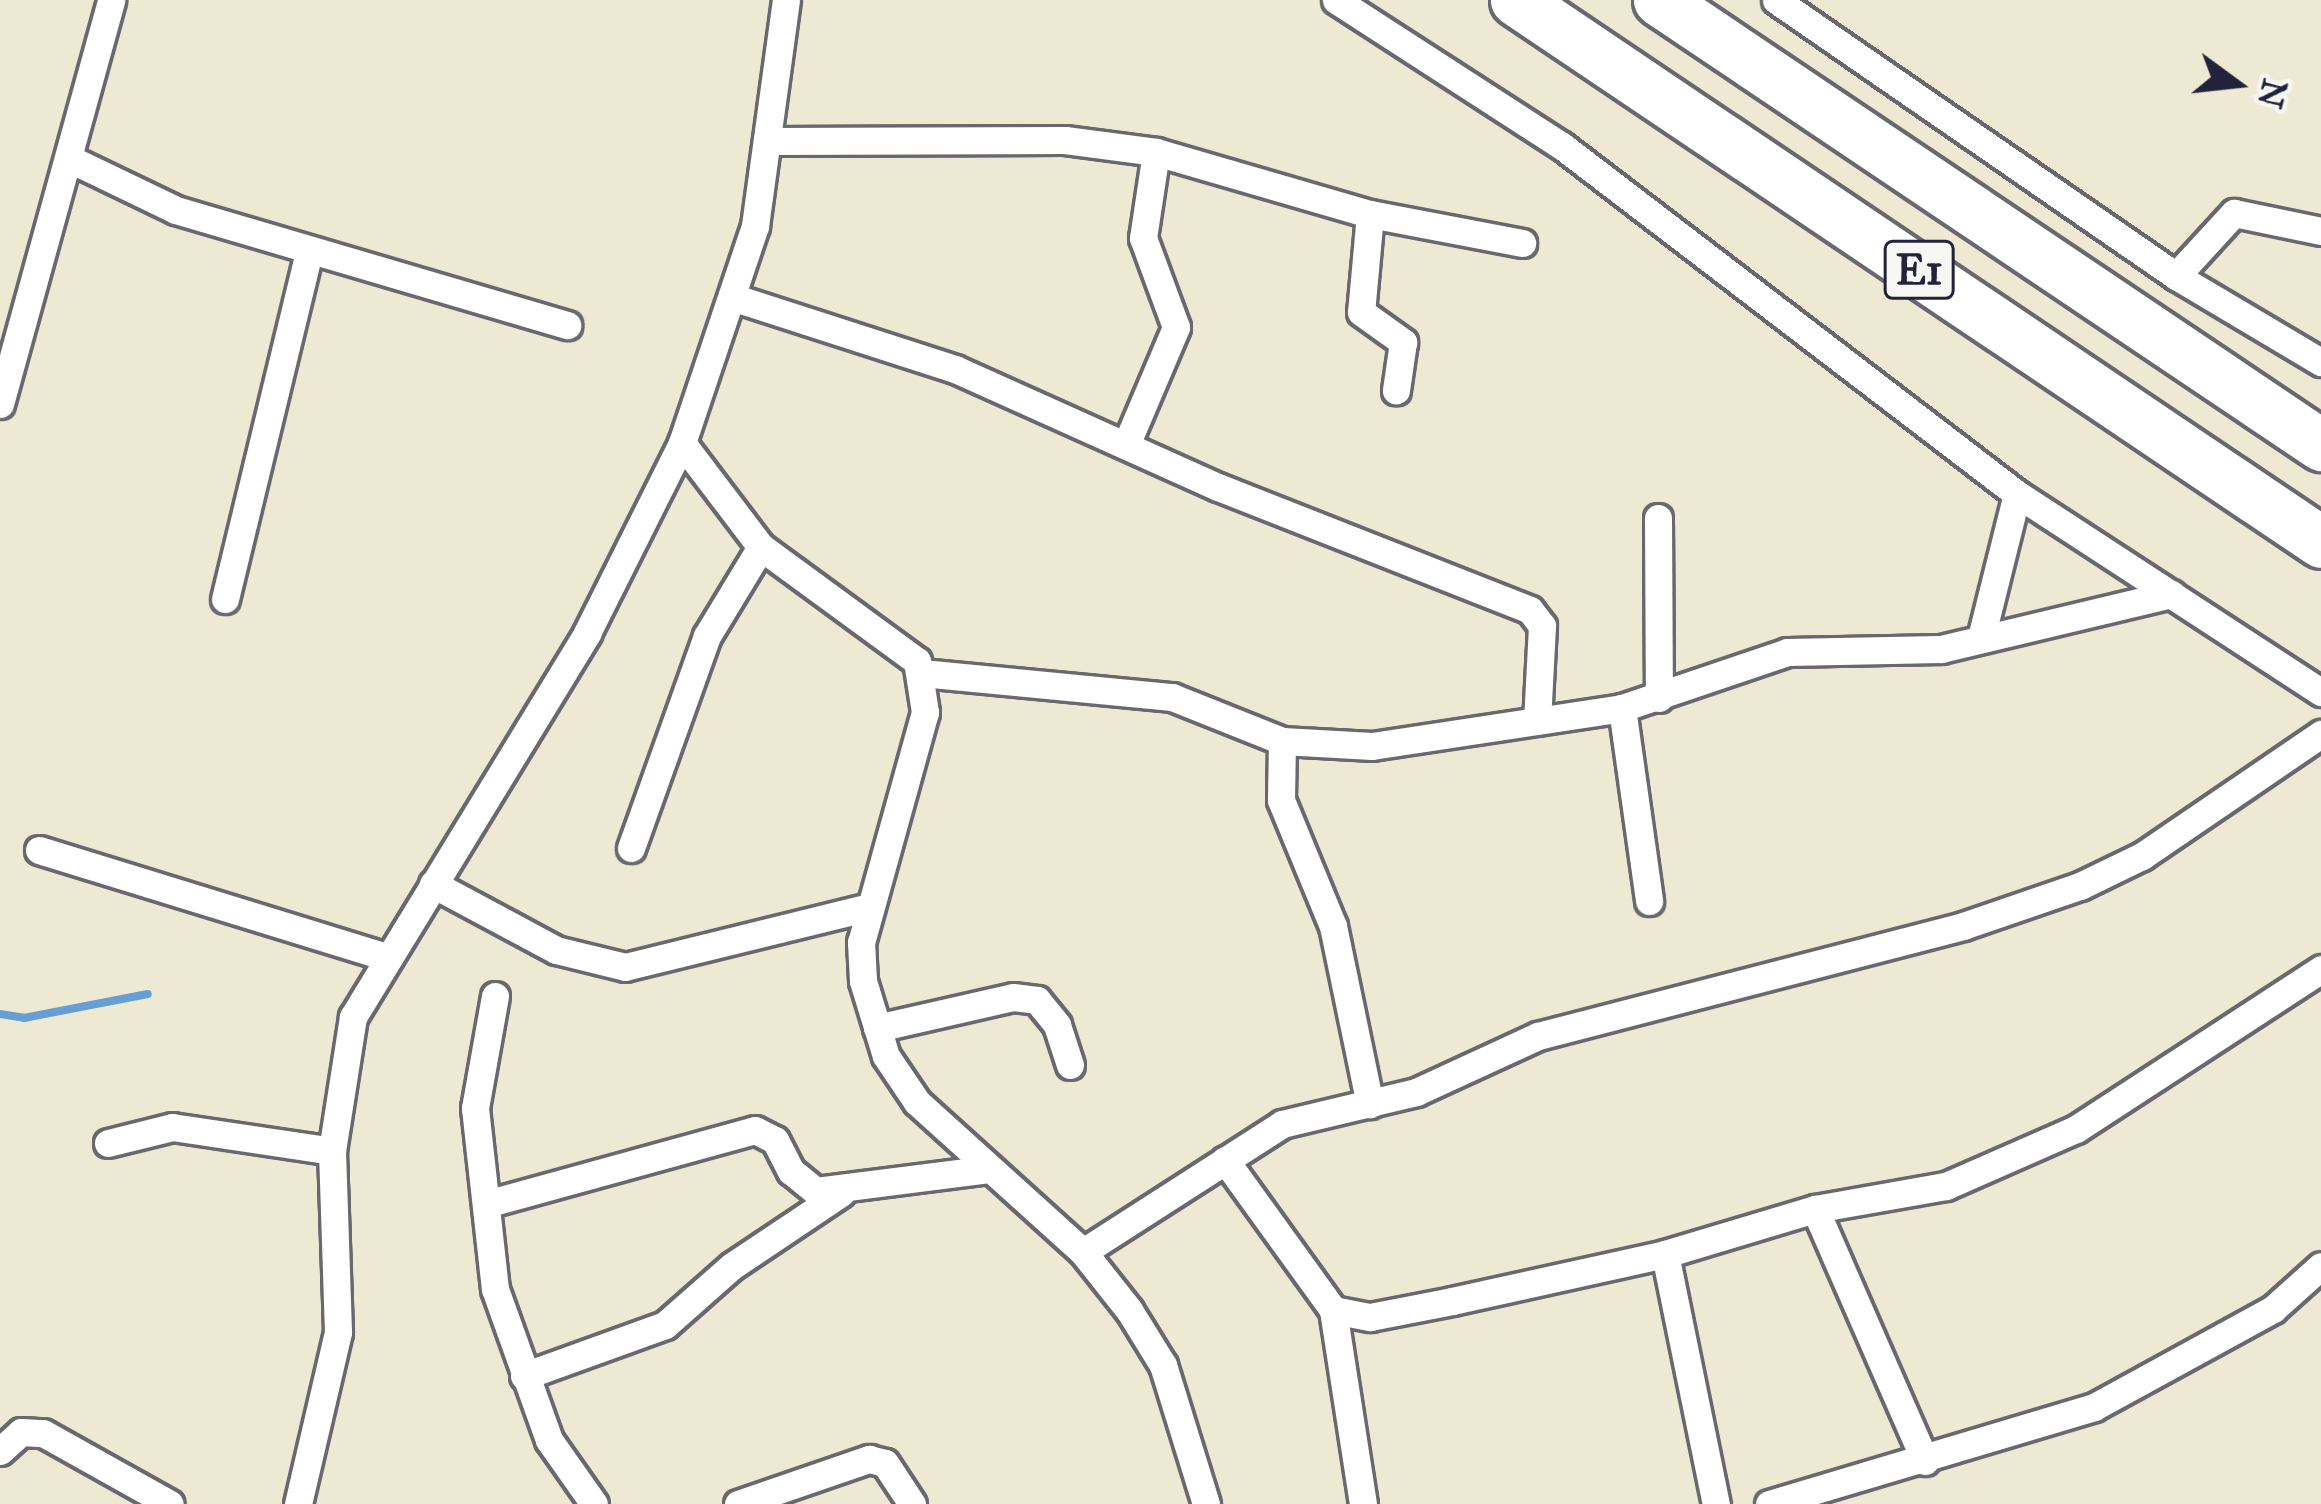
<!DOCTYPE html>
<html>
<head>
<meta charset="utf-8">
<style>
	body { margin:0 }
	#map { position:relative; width:2321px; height:1504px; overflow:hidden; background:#ede9d2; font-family:"IM FELL Great Primer",serif }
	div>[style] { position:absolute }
	.stream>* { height:8px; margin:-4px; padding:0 4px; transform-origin:4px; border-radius:4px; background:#669fd4 }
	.roads { filter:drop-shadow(3px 0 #696870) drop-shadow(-3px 0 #696870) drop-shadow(0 3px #696870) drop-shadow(0 -3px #696870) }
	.street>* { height:27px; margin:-13.5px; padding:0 13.5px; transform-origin:13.5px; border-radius:13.5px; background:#fff }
	.highway>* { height:51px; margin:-25.5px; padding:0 25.5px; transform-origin:25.5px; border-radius:25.5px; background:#fff }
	span { translate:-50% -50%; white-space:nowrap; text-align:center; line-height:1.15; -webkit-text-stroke:9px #f6f6f2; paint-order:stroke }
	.shield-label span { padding:3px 9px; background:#f6f6f2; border:3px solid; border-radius:9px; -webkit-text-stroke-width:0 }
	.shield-label { font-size:42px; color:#22223b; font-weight:700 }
	.north { position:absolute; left:2177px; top:24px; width:120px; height:120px; -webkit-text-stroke:9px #f6f6f2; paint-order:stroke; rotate:105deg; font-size:33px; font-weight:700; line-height:48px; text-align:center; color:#22223b }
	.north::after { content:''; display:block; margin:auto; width:42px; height:54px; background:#22223b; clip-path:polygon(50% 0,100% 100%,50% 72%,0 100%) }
</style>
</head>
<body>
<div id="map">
	<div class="stream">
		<div style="left:0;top:1014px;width:24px;rotate:9deg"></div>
		<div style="left:24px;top:1018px;width:126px;rotate:-11deg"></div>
	</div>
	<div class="roads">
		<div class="street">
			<div style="left:1336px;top:0;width:269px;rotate:32.9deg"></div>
			<div style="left:1562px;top:146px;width:573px;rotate:37.41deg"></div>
			<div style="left:2017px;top:494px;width:363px;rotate:33.1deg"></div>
			<div style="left:1776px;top:0;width:486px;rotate:34.6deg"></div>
			<div style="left:2176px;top:276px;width:169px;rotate:30.7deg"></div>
			<div style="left:768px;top:141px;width:297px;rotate:-0.2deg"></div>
			<div style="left:1065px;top:140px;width:92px;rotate:7.5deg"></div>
			<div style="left:1156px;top:152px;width:223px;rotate:16.2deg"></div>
			<div style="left:1370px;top:214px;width:155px;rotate:10.8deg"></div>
			<div style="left:72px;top:160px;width:115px;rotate:25.7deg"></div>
			<div style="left:176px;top:210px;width:408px;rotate:16.4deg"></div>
			<div style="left:1370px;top:214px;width:98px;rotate:95.2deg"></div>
			<div style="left:1361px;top:312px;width:52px;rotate:35.5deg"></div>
			<div style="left:1403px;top:342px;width:49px;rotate:98.3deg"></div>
			<div style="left:2176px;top:276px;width:86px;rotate:-47.4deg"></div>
			<div style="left:2234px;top:213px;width:89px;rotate:11.7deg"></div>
			<div style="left:735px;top:298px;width:231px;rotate:17.9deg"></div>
			<div style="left:955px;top:369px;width:288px;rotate:24.2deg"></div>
			<div style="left:1218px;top:487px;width:335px;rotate:21.5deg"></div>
			<div style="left:1530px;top:610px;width:20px;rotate:53deg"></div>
			<div style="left:1542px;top:626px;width:95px;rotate:93deg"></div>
			<div style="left:0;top:404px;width:419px;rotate:-74.6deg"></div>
			<div style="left:682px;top:443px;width:131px;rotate:52.8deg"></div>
			<div style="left:761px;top:547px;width:193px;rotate:36.2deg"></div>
			<div style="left:917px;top:661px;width:52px;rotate:81.1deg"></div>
			<div style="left:925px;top:712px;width:239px;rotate:105.5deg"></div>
			<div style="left:861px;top:942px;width:39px;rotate:87deg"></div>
			<div style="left:863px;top:981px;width:78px;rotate:73deg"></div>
			<div style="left:886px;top:1056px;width:55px;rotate:56deg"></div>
			<div style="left:917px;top:1102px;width:224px;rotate:42.1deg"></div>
			<div style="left:1083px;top:1252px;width:74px;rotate:51.6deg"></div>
			<div style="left:1129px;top:1310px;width:65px;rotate:58.3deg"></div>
			<div style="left:1163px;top:1365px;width:145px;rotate:72.8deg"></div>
			<div style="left:1126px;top:445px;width:128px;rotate:-67deg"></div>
			<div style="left:1176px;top:327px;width:95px;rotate:-110.3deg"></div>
			<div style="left:1143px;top:238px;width:87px;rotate:-81.4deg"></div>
			<div style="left:1658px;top:518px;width:180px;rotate:89.7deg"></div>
			<div style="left:225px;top:599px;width:358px;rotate:-76.4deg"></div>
			<div style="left:1981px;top:638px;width:148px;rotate:-76deg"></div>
			<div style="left:922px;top:673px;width:251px;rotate:5.5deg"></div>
			<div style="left:1172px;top:697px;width:118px;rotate:21.8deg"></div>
			<div style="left:1282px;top:741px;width:90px;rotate:3.2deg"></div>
			<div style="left:1372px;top:746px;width:253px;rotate:-8.6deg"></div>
			<div style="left:1622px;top:708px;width:174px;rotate:-18.7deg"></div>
			<div style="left:1787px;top:652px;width:154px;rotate:-1.1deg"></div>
			<div style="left:1941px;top:649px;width:237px;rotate:-13.4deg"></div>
			<div style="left:1622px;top:708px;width:195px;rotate:82deg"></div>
			<div style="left:1282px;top:741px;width:59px;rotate:91deg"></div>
			<div style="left:1281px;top:800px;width:136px;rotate:67.6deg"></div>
			<div style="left:1333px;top:926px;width:182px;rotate:78.3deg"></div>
			<div style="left:631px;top:848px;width:225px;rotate:-70.3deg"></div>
			<div style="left:707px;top:636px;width:104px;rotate:-58.8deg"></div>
			<div style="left:39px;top:850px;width:364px;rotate:17.1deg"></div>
			<div style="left:433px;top:884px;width:140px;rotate:28.2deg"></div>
			<div style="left:556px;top:950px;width:71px;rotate:13.8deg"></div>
			<div style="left:625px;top:967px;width:248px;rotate:-13.8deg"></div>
			<div style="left:495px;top:996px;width:114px;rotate:100.1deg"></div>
			<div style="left:475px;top:1108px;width:182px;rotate:83.7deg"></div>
			<div style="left:495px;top:1289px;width:160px;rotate:70.3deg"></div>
			<div style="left:549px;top:1440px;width:78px;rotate:54.9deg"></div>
			<div style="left:877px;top:1028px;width:139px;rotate:-12.8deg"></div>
			<div style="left:1013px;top:997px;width:24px;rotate:7deg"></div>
			<div style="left:1037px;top:1000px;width:32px;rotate:51deg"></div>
			<div style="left:1057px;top:1025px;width:42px;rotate:72deg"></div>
			<div style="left:108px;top:1143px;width:66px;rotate:-14deg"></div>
			<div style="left:172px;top:1127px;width:162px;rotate:8.5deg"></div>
			<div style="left:1225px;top:1160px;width:185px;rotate:54.2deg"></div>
			<div style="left:486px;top:1204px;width:279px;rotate:-15.4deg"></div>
			<div style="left:755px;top:1130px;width:22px;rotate:27deg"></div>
			<div style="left:775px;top:1140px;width:35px;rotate:63deg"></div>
			<div style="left:791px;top:1171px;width:32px;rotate:39deg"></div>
			<div style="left:816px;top:1191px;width:174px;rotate:-7.2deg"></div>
			<div style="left:1815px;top:1209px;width:275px;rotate:66.4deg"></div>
			<div style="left:1083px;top:1252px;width:237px;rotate:-32.7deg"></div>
			<div style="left:1282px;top:1124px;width:138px;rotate:-13.4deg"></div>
			<div style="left:1416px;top:1092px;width:134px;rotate:-24.7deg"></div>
			<div style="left:1538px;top:1036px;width:439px;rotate:-14.5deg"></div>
			<div style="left:1963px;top:926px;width:124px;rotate:-18.9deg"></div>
			<div style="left:2080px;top:886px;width:69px;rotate:-25.8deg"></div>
			<div style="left:2142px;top:856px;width:217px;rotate:-34.3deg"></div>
			<div style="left:1665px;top:1254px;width:255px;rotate:78.5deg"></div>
			<div style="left:524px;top:1376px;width:150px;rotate:-19.9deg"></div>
			<div style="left:665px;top:1325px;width:89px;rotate:-41.4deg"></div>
			<div style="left:732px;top:1266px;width:131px;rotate:-33.8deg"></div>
			<div style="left:0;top:1451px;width:28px;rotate:-42deg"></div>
			<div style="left:21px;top:1432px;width:22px;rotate:3deg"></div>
			<div style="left:43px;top:1433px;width:145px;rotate:29.2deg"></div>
			<div style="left:298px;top:1504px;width:177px;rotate:-76.9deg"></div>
			<div style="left:338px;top:1332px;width:181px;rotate:-91.9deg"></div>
			<div style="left:332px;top:1151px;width:136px;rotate:-81.1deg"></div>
			<div style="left:353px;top:1017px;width:450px;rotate:-58.6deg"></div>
			<div style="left:587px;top:633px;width:212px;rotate:-63.4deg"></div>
			<div style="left:682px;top:443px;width:229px;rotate:-71.4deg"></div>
			<div style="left:755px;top:226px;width:228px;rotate:-82.2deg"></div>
			<div style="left:738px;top:1504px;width:139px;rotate:-19deg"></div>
			<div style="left:869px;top:1459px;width:16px;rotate:14deg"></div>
			<div style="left:885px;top:1463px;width:49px;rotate:56.6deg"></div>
			<div style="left:1363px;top:1504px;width:196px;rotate:-98.8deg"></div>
			<div style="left:1333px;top:1310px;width:38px;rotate:11deg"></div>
			<div style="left:1370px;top:1317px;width:84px;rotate:-11deg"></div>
			<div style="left:1452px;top:1301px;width:218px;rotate:-12.4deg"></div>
			<div style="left:1665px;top:1254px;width:157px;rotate:-16.7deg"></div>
			<div style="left:1815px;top:1209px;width:133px;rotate:-10deg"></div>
			<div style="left:1946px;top:1186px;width:142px;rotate:-23.7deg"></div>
			<div style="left:2076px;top:1129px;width:293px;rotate:-33.1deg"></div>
			<div style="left:1769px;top:1504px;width:339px;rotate:-16.6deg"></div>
			<div style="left:2094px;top:1407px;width:204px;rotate:-28.7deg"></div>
			<div style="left:2273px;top:1309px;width:64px;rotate:-41.9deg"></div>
		</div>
		<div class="highway">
			<div style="left:1516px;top:0;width:970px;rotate:33.95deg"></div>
			<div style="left:1659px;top:0;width:798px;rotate:33.91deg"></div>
		</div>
	</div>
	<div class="shield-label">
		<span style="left:1919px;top:270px">E1</span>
	</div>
	<div class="north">N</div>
</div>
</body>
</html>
